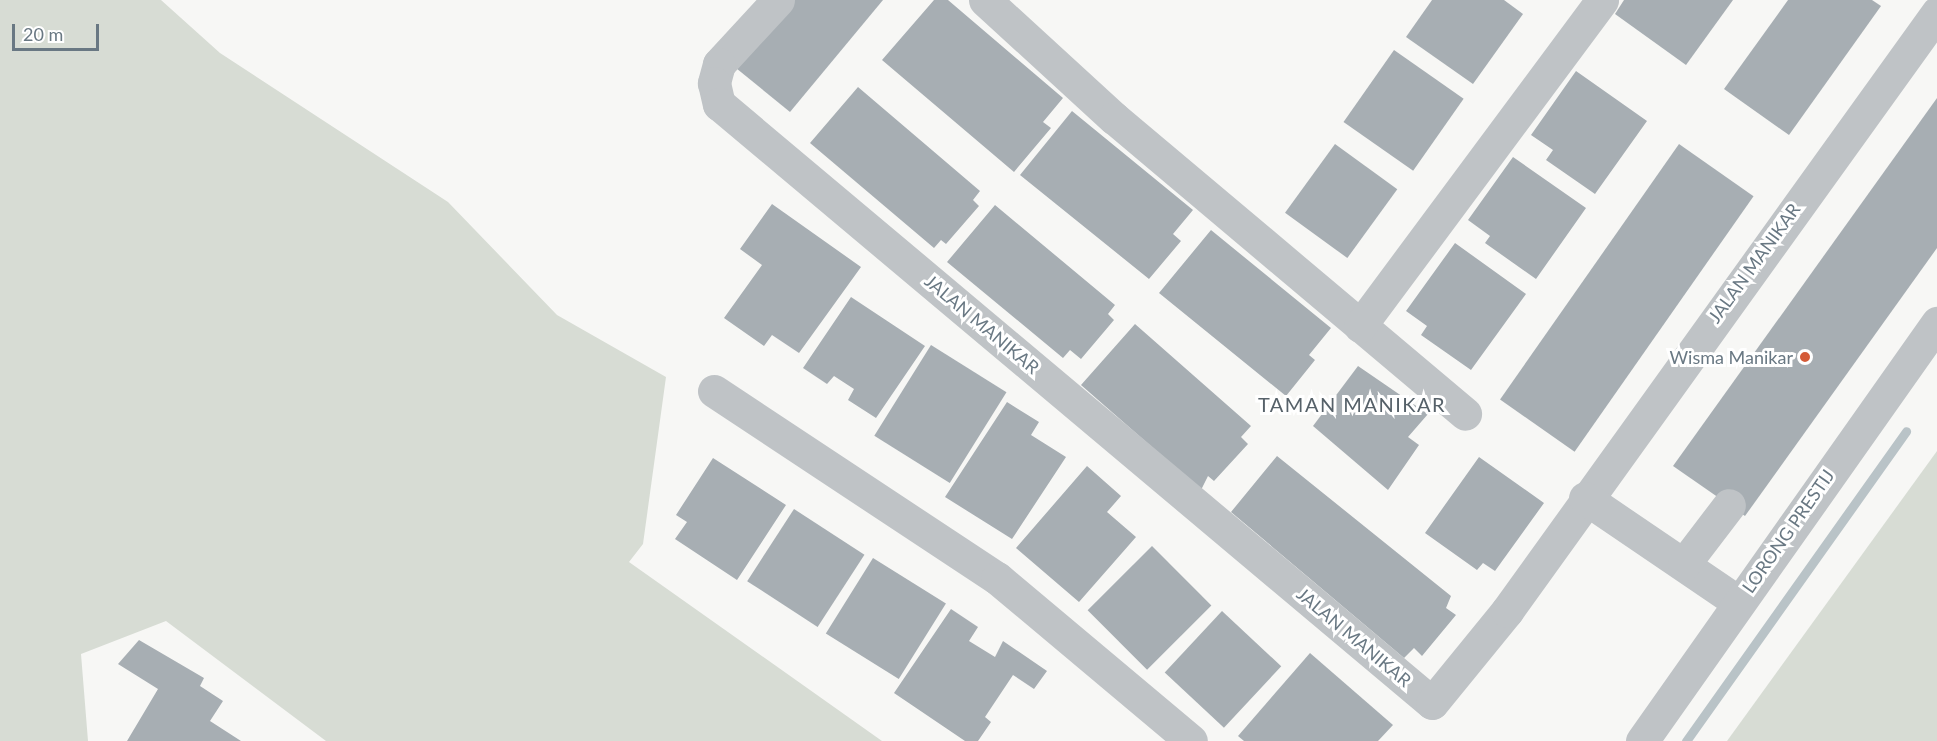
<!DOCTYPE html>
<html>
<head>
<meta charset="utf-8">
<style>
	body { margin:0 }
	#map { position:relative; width:1937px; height:741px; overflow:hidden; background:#f7f7f5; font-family:Lato,sans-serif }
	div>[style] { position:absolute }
	.green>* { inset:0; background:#d7dcd4 }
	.stream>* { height:9px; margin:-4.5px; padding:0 4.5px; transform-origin:4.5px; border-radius:4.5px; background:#b9c3c7 }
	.building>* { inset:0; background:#a7aeb3; transform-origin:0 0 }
	.minor>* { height:33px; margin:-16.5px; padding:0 16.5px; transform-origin:16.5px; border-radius:16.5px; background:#bfc3c6 }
	.dots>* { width:16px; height:16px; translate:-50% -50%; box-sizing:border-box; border:3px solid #fff; border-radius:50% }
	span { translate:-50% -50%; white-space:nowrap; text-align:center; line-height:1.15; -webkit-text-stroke:6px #fff; paint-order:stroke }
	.street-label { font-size:18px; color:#697883 }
	.poi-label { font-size:18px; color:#697883 }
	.right { translate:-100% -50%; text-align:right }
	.neighbourhood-label { font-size:20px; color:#566169; letter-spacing:1.5px }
	.scale { position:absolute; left:12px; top:24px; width:87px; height:27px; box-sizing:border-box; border:3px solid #697883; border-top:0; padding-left:8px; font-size:18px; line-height:21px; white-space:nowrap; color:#697883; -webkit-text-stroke:4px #fff; paint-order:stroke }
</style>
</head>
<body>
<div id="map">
	<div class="green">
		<div style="clip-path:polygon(0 0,161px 0,220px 53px,448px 202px,557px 315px,666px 377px,643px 544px,629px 562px,882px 741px,326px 741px,166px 621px,81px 654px,88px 741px,0 741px)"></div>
		<div style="clip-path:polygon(1937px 451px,1937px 741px,1727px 741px)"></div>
	</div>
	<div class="stream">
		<div style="left:1686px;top:741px;width:380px;rotate:-54.6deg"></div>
	</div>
	<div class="building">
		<div style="clip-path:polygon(784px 0,883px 0,790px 112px,731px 64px)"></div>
		<div style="clip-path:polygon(934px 0,948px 0,1063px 98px,1043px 122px,1051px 128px,1014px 172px,882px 60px)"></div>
		<div style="clip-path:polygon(1432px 0,1504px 0,1523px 14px,1473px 84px,1406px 37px)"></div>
		<div style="clip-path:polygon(1624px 0,1733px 0,1686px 65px,1615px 14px)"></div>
		<div style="clip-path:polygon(1788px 0,1872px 0,1881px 6px,1789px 135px,1724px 89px)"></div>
		<div style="left:1394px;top:50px;width:85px;height:88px;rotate:35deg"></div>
		<div style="clip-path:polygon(1576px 71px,1647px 121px,1595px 194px,1546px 160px,1553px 150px,1531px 135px)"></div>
		<div style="clip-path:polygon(858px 87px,980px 191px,973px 200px,979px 206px,946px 244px,941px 240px,934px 248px,810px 143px)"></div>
		<div style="clip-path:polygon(1937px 98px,1937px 248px,1745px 516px,1673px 466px)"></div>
		<div style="clip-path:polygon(1072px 111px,1193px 210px,1173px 234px,1181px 241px,1149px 279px,1020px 175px)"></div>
		<div style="left:1335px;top:144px;width:77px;height:85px;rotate:36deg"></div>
		<div style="left:1679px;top:144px;width:91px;height:312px;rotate:35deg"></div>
		<div style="clip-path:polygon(1513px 157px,1586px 208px,1536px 279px,1485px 243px,1490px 236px,1468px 220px)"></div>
		<div style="clip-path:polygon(772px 204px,861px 267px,799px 353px,772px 335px,764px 346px,724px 318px,762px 265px,740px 249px)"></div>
		<div style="clip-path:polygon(995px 205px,1115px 305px,1108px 314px,1114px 320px,1081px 359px,1070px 350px,1063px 358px,947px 262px)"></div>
		<div style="clip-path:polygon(1211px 230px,1331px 328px,1309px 355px,1315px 360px,1286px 396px,1159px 293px)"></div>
		<div style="clip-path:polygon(1455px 243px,1526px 294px,1471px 370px,1421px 335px,1427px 326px,1406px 311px)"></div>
		<div style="clip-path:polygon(851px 297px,925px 346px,876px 418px,848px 400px,854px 389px,834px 376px,827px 384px,803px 368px)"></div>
		<div style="clip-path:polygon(1135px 324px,1251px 426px,1241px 437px,1248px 444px,1214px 481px,1208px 476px,1201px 490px,1081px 385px)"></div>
		<div style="left:931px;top:345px;width:89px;height:107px;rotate:32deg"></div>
		<div style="clip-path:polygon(1358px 366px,1428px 414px,1408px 437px,1419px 445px,1388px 490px,1313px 426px)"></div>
		<div style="clip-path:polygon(1007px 402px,1039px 422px,1031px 435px,1066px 457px,1012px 539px,945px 497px)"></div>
		<div style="clip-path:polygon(1277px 456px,1451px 596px,1446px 608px,1456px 615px,1422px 656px,1414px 648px,1404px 658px,1231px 512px)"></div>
		<div style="clip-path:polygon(1479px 457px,1544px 503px,1495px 571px,1483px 563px,1477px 570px,1425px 533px)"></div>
		<div style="clip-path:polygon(713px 458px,786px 505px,737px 580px,675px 539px,687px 522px,676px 515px)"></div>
		<div style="clip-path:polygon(1087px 466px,1121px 496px,1107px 512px,1136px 537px,1079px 602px,1016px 548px)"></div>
		<div style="left:794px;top:509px;width:84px;height:86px;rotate:33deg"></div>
		<div style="left:1152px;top:546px;width:84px;height:91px;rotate:45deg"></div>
		<div style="left:873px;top:558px;width:86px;height:89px;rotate:32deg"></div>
		<div style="clip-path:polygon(951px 609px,978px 627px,969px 641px,995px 657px,1003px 641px,1047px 671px,1034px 689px,1013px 675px,985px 717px,991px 722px,978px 741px,965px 741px,894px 693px)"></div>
		<div style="left:1222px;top:611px;width:81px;height:84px;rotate:43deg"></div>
		<div style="clip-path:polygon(139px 640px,204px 678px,200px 686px,223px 701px,210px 721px,241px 741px,127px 741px,158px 689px,118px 664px)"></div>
		<div style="clip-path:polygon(1310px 653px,1393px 725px,1378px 741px,1244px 741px,1238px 736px)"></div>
	</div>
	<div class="minor">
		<div style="left:778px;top:0;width:87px;rotate:132.7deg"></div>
		<div style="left:719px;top:64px;width:20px;rotate:105deg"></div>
		<div style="left:714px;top:83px;width:22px;rotate:77deg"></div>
		<div style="left:719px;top:104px;width:931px;rotate:40.03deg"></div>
		<div style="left:1432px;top:703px;width:119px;rotate:-50.8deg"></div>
		<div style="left:1507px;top:611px;width:737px;rotate:-54.28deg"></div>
		<div style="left:985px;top:0;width:175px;rotate:42.5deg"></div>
		<div style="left:1114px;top:118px;width:459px;rotate:40.1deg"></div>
		<div style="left:1360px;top:326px;width:406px;rotate:-53.4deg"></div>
		<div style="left:714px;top:391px;width:339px;rotate:33.5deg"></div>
		<div style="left:997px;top:578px;width:253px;rotate:40deg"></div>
		<div style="left:1585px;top:498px;width:185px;rotate:34.2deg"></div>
		<div style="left:1684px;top:564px;width:74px;rotate:-52.7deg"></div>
		<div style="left:1642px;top:741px;width:512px;rotate:-54.79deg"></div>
	</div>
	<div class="dots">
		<div style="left:1805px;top:357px;background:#d45b38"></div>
	</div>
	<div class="street-label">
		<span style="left:1754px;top:263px;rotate:-54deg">JALAN MANIKAR</span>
		<span style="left:982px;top:324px;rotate:40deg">JALAN MANIKAR</span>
		<span style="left:1788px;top:531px;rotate:-55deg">LORONG PRESTIJ</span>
		<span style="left:1354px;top:637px;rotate:40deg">JALAN MANIKAR</span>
	</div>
	<div class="poi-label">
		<span class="right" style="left:1793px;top:357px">Wisma Manikar</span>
	</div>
	<div class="neighbourhood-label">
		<span style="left:1352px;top:404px">TAMAN MANIKAR</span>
	</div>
	<div class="scale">20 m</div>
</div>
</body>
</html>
